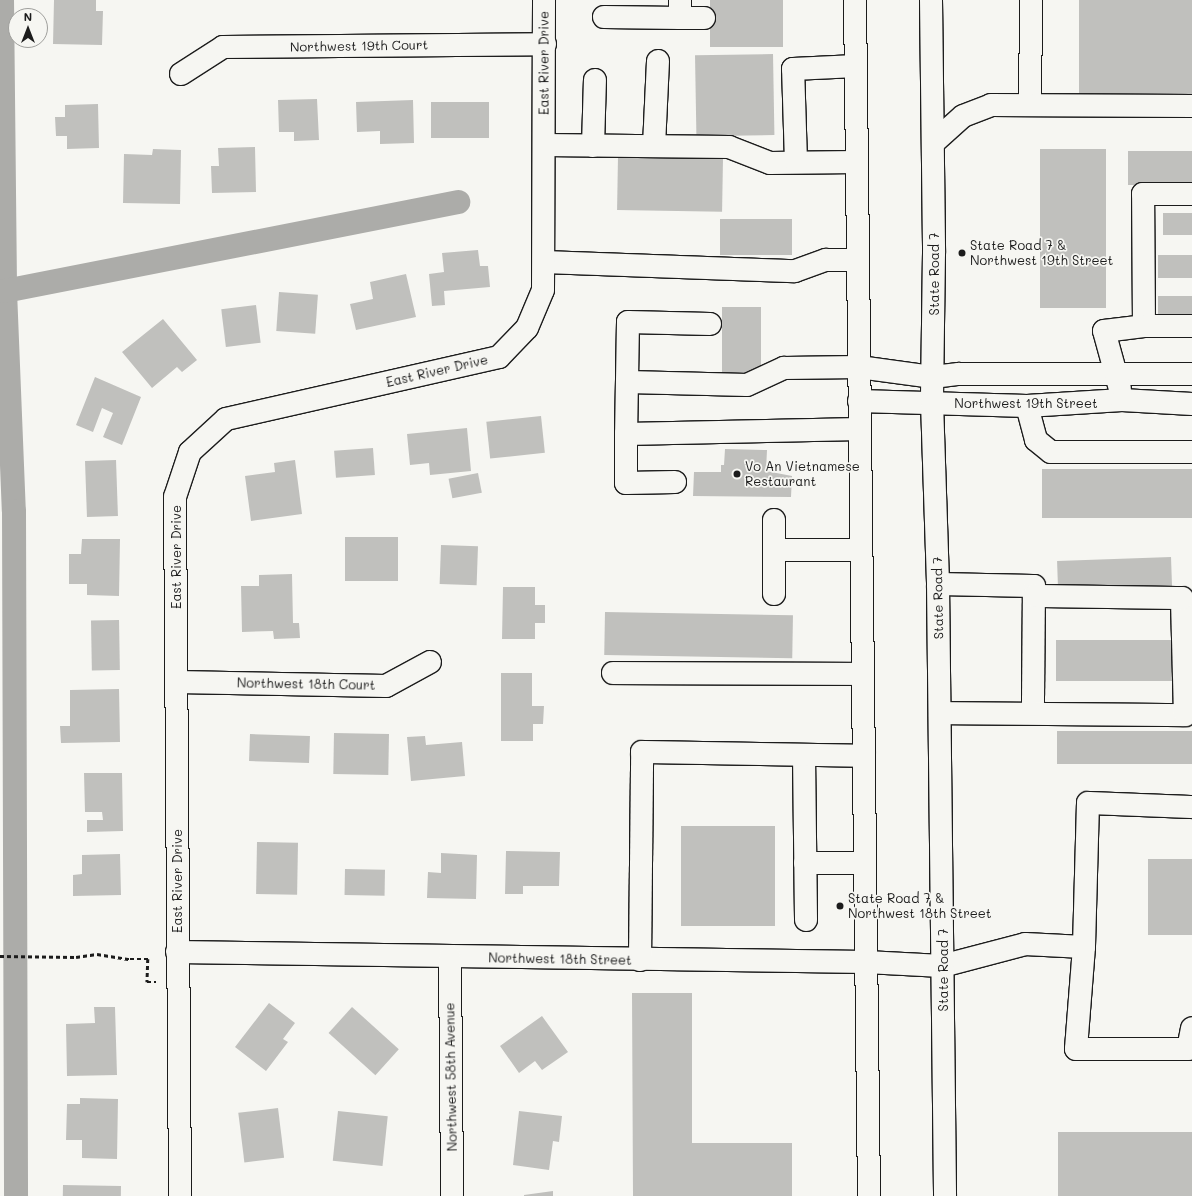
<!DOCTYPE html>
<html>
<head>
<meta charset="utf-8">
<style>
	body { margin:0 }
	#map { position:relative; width:1192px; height:1196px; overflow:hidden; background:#f6f6f2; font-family:Mali,sans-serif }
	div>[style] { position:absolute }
	.canal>* { height:24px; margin:-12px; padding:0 12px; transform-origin:12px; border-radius:12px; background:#acaca9 }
	.building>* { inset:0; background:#c0c0bd; transform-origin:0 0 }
	.path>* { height:2.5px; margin-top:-1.25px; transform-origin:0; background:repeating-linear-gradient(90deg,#1c1c1c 0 4px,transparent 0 7px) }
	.roads { filter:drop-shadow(1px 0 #1c1c1c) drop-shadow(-1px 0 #1c1c1c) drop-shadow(0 1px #1c1c1c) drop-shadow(0 -1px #1c1c1c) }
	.minor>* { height:22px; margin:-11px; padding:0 11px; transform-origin:11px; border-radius:11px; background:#f6f6f2 }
	.major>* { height:22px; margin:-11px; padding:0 11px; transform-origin:11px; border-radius:11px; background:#f6f6f2 }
	.dots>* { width:11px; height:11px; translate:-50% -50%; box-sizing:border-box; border:2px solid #f6f6f2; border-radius:50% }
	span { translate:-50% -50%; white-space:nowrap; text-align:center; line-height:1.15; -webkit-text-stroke:3.5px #f6f6f2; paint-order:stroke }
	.street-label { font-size:13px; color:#1c1c1c }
	.poi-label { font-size:13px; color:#1c1c1c }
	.left { translate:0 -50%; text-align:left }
	.north { position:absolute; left:8px; top:8px; width:40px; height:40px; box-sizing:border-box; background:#f6f6f2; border:1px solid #9f9f9c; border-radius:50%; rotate:0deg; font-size:11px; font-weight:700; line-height:16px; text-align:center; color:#1c1c1c }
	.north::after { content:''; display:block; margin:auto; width:14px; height:18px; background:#1c1c1c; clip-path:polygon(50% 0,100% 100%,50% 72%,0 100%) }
</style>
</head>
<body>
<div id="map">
	<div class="canal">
		<div style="left:2px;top:0;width:291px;rotate:89.4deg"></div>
		<div style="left:5px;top:291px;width:220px;rotate:87.7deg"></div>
		<div style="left:14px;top:511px;width:685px;rotate:89.83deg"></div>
		<div style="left:5px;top:291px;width:462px;rotate:-11.1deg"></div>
	</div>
	<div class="building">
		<div style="clip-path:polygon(54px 0,96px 0,96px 11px,103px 11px,102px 45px,53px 44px)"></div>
		<div style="left:710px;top:0;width:73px;height:47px"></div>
		<div style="left:1079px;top:0;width:113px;height:99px"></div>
		<div style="left:773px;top:54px;width:81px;height:78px;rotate:89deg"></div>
		<div style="clip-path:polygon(317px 99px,319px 140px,294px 141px,294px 132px,279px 132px,278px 100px)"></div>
		<div style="clip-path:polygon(413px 100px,414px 143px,380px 144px,380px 131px,357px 132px,356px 102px)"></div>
		<div style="left:489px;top:102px;width:36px;height:58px;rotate:90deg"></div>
		<div style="clip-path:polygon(98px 104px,99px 148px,67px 149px,67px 136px,56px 136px,55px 117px,65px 117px,65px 105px)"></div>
		<div style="clip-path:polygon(255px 147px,256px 192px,212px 193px,211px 166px,219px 166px,218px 148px)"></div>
		<div style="clip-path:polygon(153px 149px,181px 150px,180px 204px,123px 203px,124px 154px,152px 155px)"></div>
		<div style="left:1040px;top:149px;width:66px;height:159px"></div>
		<div style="left:1128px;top:151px;width:64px;height:34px"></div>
		<div style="left:618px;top:157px;width:105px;height:53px;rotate:1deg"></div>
		<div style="left:1163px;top:213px;width:29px;height:22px"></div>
		<div style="left:792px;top:219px;width:36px;height:72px;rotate:90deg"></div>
		<div style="clip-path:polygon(478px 250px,480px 266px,488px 266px,490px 287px,444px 291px,445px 305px,432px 306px,429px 274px,444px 272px,442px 253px)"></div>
		<div style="left:1158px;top:255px;width:34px;height:23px"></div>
		<div style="clip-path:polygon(406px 274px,416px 317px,356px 330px,350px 304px,373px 299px,370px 282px)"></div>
		<div style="left:279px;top:292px;width:39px;height:39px;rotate:4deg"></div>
		<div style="left:1158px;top:296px;width:34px;height:23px"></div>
		<div style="left:256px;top:305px;width:38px;height:35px;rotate:83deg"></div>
		<div style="left:722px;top:307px;width:39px;height:69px"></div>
		<div style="clip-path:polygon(163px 319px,197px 360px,182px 372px,177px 367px,152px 388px,122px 352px)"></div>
		<div style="clip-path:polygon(95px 377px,141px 397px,122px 445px,103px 437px,113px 413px,102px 408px,93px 432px,76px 425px)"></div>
		<div style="left:541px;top:416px;width:37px;height:55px;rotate:84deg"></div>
		<div style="clip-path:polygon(467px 428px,471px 471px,430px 475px,429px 463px,410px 465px,407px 434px)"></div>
		<div style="left:373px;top:448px;width:27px;height:39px;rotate:86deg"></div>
		<div style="clip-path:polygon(725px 449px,767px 450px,766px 471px,792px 476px,791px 497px,693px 496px,694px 472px,721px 472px,721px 465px,724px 465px)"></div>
		<div style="left:116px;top:460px;width:56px;height:31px;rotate:88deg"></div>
		<div style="clip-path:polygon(295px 460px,302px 514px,251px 521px,245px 476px,275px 472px,274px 463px)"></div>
		<div style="left:1042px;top:469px;width:150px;height:49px"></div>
		<div style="left:478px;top:473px;width:20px;height:30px;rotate:79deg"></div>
		<div style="left:345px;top:537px;width:53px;height:44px"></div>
		<div style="clip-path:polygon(82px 539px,120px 539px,119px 596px,87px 595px,87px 584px,69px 584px,69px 554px,81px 554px)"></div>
		<div style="left:441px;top:545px;width:37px;height:39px;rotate:2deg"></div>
		<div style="left:1171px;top:557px;width:30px;height:114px;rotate:88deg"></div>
		<div style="clip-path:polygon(292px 574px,293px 623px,299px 623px,300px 638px,274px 639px,273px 631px,242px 632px,241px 586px,259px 586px,259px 575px)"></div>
		<div style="clip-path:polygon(503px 587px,535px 587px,535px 605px,545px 605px,545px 623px,535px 623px,535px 639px,502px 639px)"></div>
		<div style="left:605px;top:612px;width:188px;height:43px;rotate:1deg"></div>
		<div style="left:119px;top:620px;width:50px;height:28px;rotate:89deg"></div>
		<div style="left:1172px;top:640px;width:41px;height:116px;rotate:90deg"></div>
		<div style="clip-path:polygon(501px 673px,532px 673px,532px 706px,544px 706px,543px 724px,533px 724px,533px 741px,501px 741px)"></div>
		<div style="clip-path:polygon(119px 689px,120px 742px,61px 743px,60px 726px,70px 726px,70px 690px)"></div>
		<div style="left:1192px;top:731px;width:33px;height:135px;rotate:90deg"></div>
		<div style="left:334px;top:733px;width:55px;height:41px;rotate:1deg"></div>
		<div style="left:250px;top:734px;width:60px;height:27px;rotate:2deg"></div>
		<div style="clip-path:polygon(425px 736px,426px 745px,462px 742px,465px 776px,411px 781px,407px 737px)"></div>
		<div style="clip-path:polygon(84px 773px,122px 773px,123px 831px,87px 832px,87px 820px,103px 820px,102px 812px,85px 812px)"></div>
		<div style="left:681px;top:826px;width:94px;height:100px"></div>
		<div style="left:257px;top:842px;width:41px;height:52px;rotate:1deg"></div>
		<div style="clip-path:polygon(506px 851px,560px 852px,559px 886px,523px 886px,523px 894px,505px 894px)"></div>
		<div style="clip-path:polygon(441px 853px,477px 855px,476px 899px,427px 898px,428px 872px,441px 873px)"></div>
		<div style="clip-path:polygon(120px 854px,121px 895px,73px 896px,73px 875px,82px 874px,82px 855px)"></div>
		<div style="left:1192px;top:859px;width:76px;height:44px;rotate:90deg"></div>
		<div style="left:345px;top:869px;width:40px;height:26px;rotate:1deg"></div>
		<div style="clip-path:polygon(632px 993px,692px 993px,692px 1143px,792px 1143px,792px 1196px,633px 1196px)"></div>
		<div style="clip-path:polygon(269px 1003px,295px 1023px,283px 1039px,288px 1042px,266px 1071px,235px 1047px)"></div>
		<div style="clip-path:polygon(94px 1007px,115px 1007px,117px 1075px,67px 1076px,66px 1024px,95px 1023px)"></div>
		<div style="left:352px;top:1007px;width:63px;height:35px;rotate:42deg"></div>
		<div style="clip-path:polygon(542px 1016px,568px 1052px,542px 1070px,535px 1061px,519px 1073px,500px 1046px)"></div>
		<div style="clip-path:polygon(80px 1098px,118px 1099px,117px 1159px,82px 1158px,82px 1140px,66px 1140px,67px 1104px,80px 1104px)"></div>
		<div style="left:278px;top:1108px;width:50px;height:40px;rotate:83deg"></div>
		<div style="left:338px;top:1111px;width:50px;height:50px;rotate:6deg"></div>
		<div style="clip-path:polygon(519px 1111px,562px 1116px,559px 1142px,553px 1141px,549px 1170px,513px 1165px)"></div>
		<div style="left:1058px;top:1132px;width:134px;height:64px"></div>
		<div style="left:63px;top:1185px;width:58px;height:11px;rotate:1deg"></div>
		<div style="clip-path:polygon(553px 1191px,553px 1196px,524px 1196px,524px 1195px)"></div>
	</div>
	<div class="path">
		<div style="left:0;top:956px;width:76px;rotate:0.8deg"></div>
		<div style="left:76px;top:957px;width:21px;rotate:-8deg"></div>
		<div style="left:97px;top:954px;width:33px;rotate:9deg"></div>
		<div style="left:130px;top:959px;width:18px"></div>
		<div style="left:148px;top:959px;width:23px;rotate:92deg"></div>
		<div style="left:147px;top:982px;width:9px"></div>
	</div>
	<div class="roads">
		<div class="minor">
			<div style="left:604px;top:17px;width:76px;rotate:0.8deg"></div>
			<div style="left:680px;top:18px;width:18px;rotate:-90deg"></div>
			<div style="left:680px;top:18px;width:24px"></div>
			<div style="left:181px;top:74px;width:50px;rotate:-32.7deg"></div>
			<div style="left:223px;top:47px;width:322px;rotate:-0.5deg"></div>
			<div style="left:1030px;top:104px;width:104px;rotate:-89.4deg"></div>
			<div style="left:933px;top:143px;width:40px;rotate:-42deg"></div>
			<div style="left:963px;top:116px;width:30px;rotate:-21deg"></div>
			<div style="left:991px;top:105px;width:201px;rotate:0.3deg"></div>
			<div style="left:544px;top:145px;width:185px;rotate:0.6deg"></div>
			<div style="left:729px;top:147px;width:44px;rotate:21.3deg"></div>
			<div style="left:770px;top:163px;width:87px;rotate:-0.7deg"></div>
			<div style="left:593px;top:146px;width:66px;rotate:-88.3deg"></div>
			<div style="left:654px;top:146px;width:85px;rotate:-87.3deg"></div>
			<div style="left:796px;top:162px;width:93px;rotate:-91.8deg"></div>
			<div style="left:793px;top:69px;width:63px;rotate:-2.7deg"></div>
			<div style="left:544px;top:262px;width:251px;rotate:2.1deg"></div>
			<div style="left:795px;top:271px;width:33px;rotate:-20deg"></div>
			<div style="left:826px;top:260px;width:32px"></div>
			<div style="left:710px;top:324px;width:82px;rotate:-178.6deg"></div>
			<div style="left:628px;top:322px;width:112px;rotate:91deg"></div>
			<div style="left:626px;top:434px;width:234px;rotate:-1.2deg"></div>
			<div style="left:1144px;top:326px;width:132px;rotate:-90.4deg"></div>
			<div style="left:1143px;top:194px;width:49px"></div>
			<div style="left:628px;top:382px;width:119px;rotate:1.4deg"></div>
			<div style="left:747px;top:385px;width:41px;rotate:-24.7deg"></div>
			<div style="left:784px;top:368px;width:75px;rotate:-0.8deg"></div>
			<div style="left:859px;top:367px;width:75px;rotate:7.7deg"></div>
			<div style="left:933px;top:377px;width:26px;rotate:-7deg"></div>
			<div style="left:959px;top:374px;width:233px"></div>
			<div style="left:1120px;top:389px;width:60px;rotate:-105.4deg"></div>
			<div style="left:1104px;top:331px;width:40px;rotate:-7.1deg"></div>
			<div style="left:1144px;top:326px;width:48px"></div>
			<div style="left:859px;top:401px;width:168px;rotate:1.7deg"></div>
			<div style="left:1027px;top:406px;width:95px;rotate:-3.6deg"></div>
			<div style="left:1122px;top:400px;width:70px;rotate:3.3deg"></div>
			<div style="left:1027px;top:406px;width:35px;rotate:75deg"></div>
			<div style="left:1036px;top:440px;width:19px;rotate:39deg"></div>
			<div style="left:1051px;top:452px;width:141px"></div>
			<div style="left:626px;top:434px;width:49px;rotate:90deg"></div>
			<div style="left:626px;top:483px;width:49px;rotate:-1.2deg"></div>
			<div style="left:774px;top:520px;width:30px;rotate:90deg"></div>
			<div style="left:774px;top:550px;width:87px"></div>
			<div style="left:774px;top:550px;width:44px;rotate:90deg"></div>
			<div style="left:938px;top:584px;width:96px;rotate:1.2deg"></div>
			<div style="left:1034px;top:586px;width:127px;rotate:90.5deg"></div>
			<div style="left:613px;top:673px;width:250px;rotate:0.2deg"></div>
			<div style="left:177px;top:682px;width:209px;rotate:1.1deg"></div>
			<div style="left:386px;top:686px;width:50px;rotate:-28.6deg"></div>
			<div style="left:940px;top:713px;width:245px;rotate:0.5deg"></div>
			<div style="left:1185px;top:715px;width:117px;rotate:-91.5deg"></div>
			<div style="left:1182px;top:598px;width:148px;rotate:-179.2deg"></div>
			<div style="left:804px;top:755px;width:165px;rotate:89.3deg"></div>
			<div style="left:1192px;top:807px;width:104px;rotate:-177.8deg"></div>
			<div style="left:1088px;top:803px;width:144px;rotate:91.6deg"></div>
			<div style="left:1084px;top:947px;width:102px;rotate:94.5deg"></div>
			<div style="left:1076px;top:1049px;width:112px"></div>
			<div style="left:1188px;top:1049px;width:21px;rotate:-79deg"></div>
			<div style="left:805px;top:863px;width:60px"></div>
			<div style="left:177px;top:952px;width:689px;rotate:0.83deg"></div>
			<div style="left:866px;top:962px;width:76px;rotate:3deg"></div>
			<div style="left:942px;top:966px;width:86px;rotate:-14.8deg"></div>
			<div style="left:1025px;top:944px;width:59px;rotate:2.9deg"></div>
			<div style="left:450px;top:958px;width:238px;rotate:89.5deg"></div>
			<div style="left:640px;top:960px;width:208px;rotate:-89.4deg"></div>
			<div style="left:642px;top:752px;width:222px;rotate:1deg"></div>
			<div style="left:180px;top:1196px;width:699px;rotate:-90.41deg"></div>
			<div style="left:175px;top:497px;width:47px;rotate:-71.6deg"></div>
			<div style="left:190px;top:452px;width:49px;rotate:-42.5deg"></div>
			<div style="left:226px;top:419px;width:280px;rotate:-12.8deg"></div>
			<div style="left:499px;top:357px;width:40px;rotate:-46deg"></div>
			<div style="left:527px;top:328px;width:41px;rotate:-67.2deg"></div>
			<div style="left:543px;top:290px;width:290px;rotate:-89.8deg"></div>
		</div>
		<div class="major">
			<div style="left:855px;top:0;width:1196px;rotate:89.33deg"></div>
			<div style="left:931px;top:0;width:253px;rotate:89.3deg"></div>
			<div style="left:934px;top:253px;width:149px;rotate:90.8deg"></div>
			<div style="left:932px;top:402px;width:182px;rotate:88.1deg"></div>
			<div style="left:938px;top:584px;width:612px;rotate:89.34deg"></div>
		</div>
	</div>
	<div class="dots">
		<div style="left:962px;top:253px;background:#1c1c1c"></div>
		<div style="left:737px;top:474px;background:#1c1c1c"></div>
		<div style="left:840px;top:906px;background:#1c1c1c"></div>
	</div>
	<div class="street-label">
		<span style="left:359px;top:46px;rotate:-1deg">Northwest 19th Court</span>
		<span style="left:544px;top:63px;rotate:-90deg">East River Drive</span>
		<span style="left:934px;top:274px;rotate:-90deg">State Road 7</span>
		<span style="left:437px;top:371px;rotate:-13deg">East River Drive</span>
		<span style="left:1026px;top:403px">Northwest 19th Street</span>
		<span style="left:176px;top:557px;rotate:-90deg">East River Drive</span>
		<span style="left:938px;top:598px;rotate:-91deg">State Road 7</span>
		<span style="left:306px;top:684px;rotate:1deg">Northwest 18th Court</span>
		<span style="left:177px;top:881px;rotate:-90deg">East River Drive</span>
		<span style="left:560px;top:959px;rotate:1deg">Northwest 18th Street</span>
		<span style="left:943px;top:970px;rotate:-90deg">State Road 7</span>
		<span style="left:451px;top:1077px;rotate:-91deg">Northwest 58th Avenue</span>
	</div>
	<div class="poi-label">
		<span class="left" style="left:970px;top:253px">State Road 7 &amp;<br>Northwest 19th Street</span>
		<span class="left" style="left:745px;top:474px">Vo An Vietnamese<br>Restaurant</span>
		<span class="left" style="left:848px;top:906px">State Road 7 &amp;<br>Northwest 18th Street</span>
	</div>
	<div class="north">N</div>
</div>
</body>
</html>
